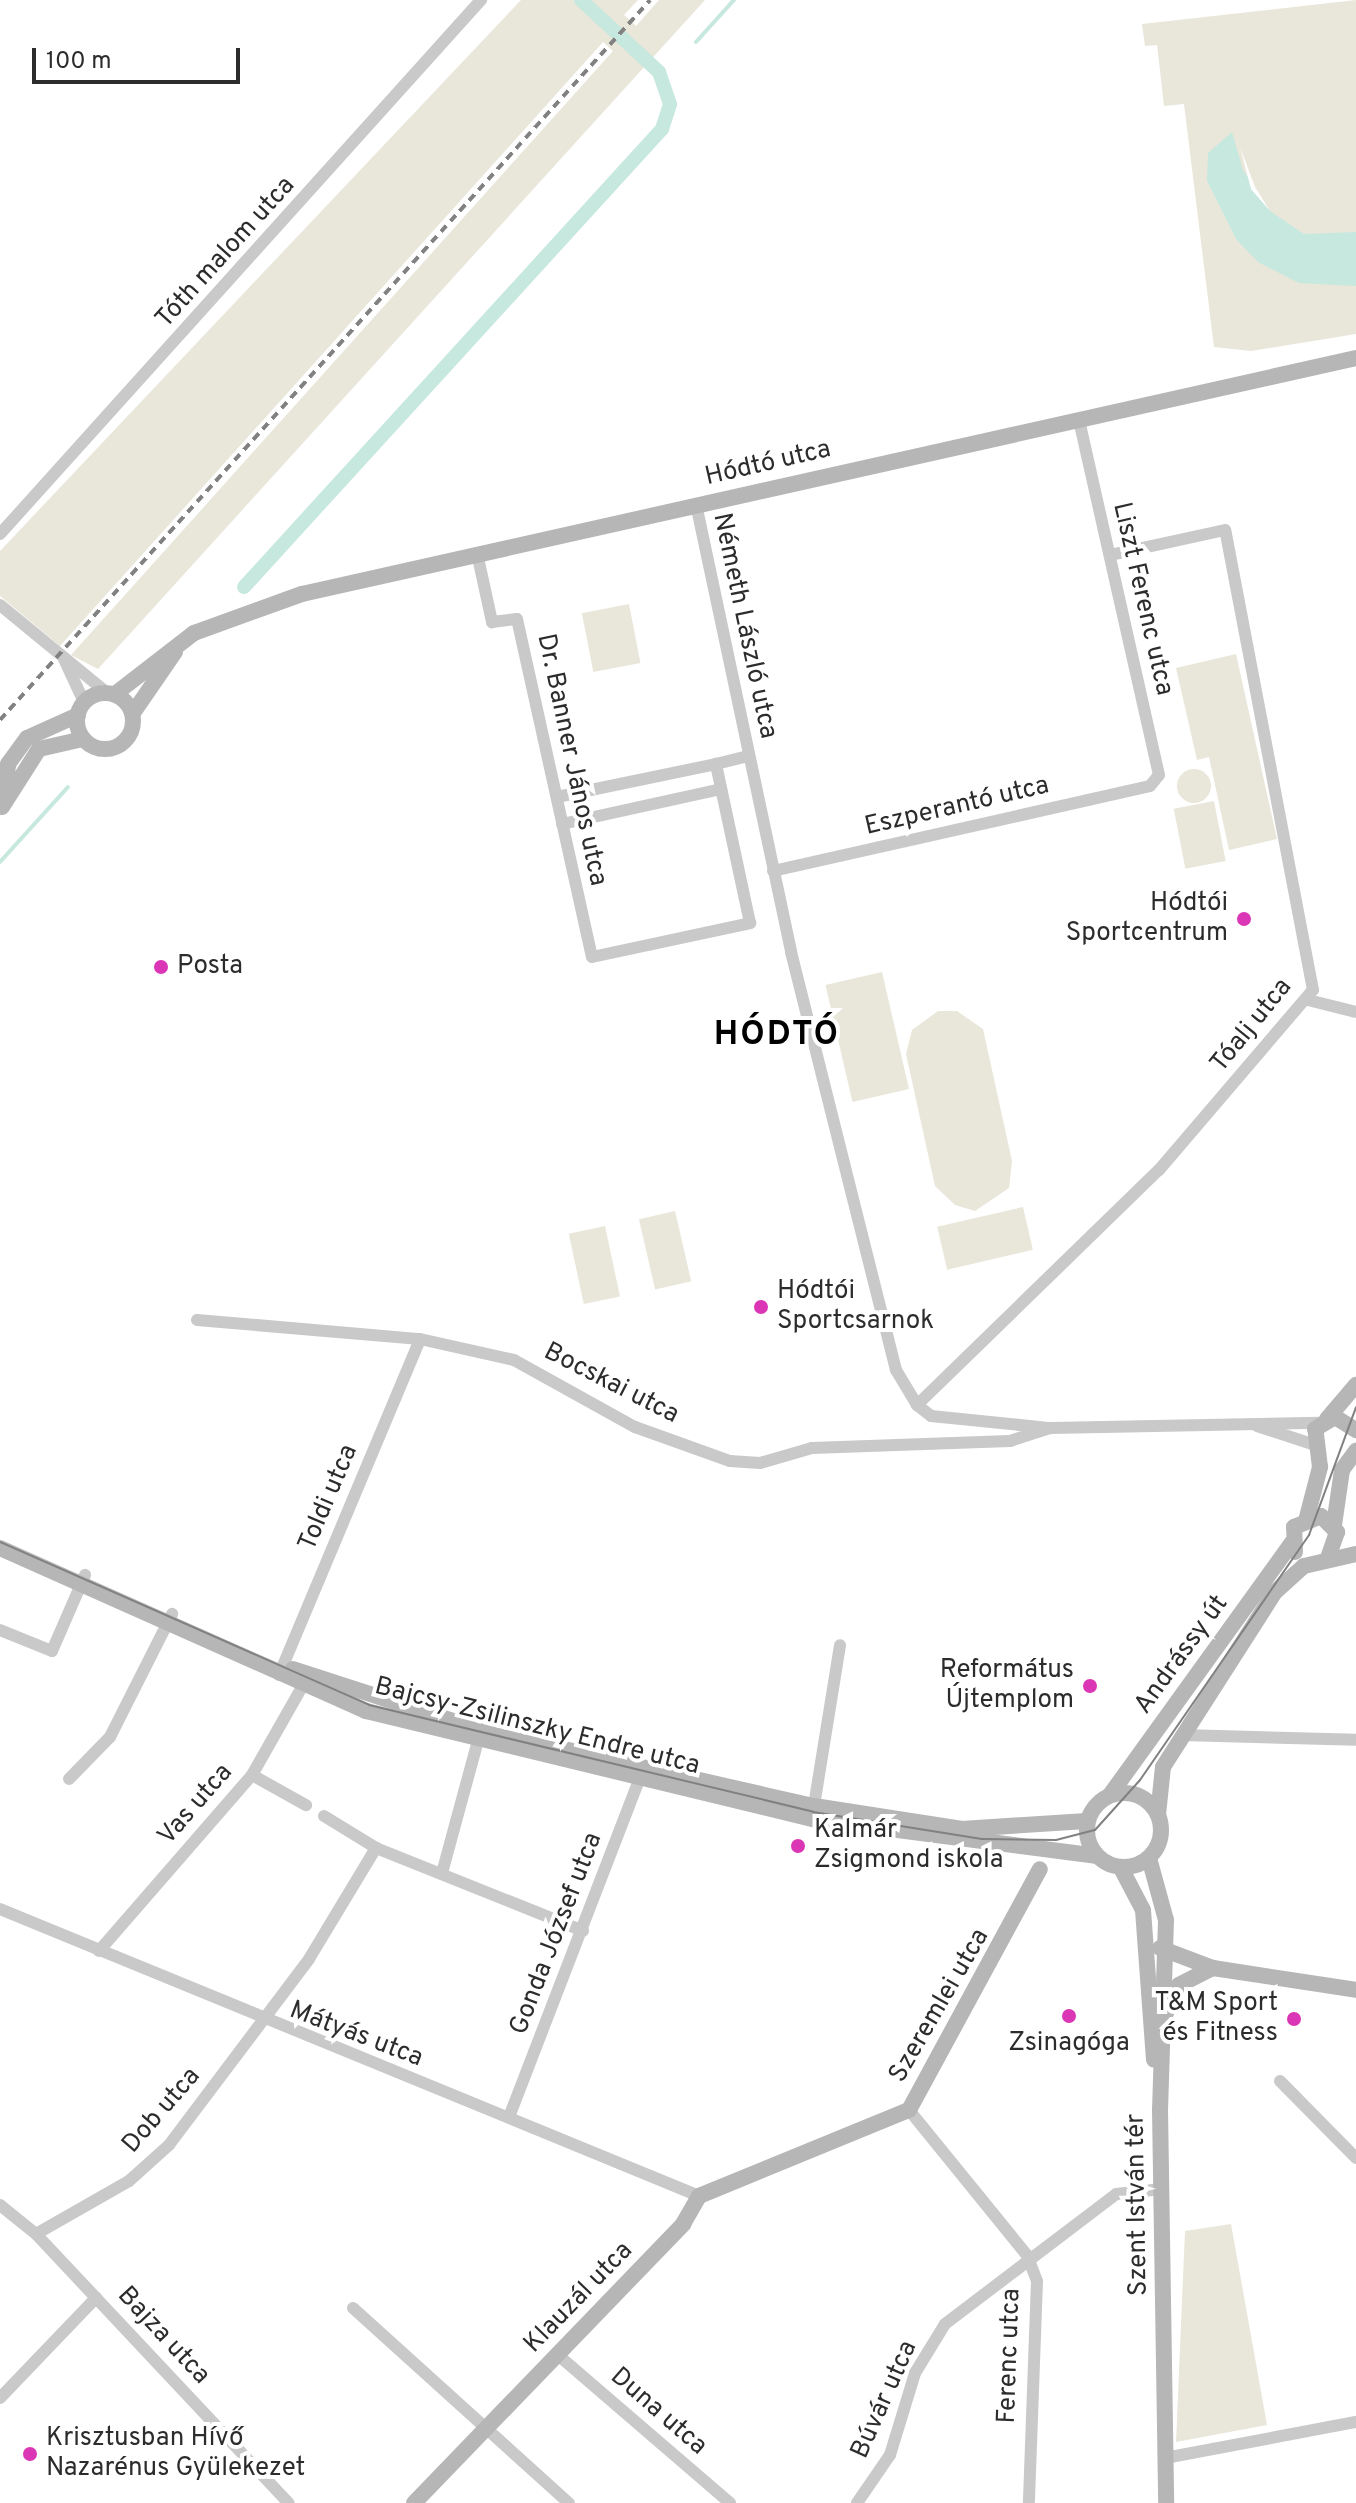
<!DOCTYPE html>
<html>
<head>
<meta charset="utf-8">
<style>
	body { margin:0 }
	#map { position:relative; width:1356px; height:2503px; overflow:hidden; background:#fff; font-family:Overpass,sans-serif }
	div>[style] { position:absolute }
	.green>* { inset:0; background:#e9e6da; transform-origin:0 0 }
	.round { border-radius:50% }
	.water>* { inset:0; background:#c7e8de }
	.pier>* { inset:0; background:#fff }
	.stream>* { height:4px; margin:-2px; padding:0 2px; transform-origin:2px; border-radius:2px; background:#c7e8de }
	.canal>* { height:14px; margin:-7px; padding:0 7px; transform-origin:7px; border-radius:7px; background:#c7e8de }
	.street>* { height:12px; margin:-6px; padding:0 6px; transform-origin:6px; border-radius:6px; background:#c9c9c9 }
	.secondary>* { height:16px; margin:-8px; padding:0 8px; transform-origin:8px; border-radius:8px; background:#b6b6b6 }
	.secondary>.ring { margin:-8px; padding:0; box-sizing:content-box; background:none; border:16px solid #b6b6b6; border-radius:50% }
	.tram>* { height:2px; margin:-1px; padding:0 1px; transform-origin:1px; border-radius:1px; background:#818181 }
	.rail>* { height:4px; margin-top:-2px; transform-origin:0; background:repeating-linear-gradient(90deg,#818181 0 8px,transparent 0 14px) }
	.dots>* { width:22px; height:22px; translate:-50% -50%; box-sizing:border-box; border:4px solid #fff; border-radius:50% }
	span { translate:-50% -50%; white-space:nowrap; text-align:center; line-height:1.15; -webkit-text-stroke:8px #fff; paint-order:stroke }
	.street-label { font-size:26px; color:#2c2c2c }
	.poi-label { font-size:26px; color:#2c2c2c }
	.right { translate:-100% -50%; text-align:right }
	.left { translate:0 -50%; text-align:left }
	.district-label { font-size:34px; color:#000; font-weight:700; letter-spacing:2px }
	.scale { position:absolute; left:32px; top:48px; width:208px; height:36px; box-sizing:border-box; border:4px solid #2c2c2c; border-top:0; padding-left:10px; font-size:24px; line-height:28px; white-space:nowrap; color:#2c2c2c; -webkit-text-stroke:6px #fff; paint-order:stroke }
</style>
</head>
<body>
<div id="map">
	<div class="green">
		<div style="clip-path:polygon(521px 0,638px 0,624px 15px,636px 26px,659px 0,705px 0,98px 669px,71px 655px,613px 51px,603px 42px,60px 646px,0 596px,0 551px)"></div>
		<div style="clip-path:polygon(1356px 0,1356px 334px,1251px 351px,1214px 347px,1184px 104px,1164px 106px,1157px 45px,1145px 46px,1142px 24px)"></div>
		<div style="left:629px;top:604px;width:60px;height:48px;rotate:79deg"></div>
		<div style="clip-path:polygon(1236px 654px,1277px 839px,1229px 850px,1209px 757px,1197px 760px,1176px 668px)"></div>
		<div class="round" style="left:1177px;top:769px;width:34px;height:34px"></div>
		<div style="left:1214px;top:801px;width:61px;height:41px;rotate:79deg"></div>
		<div style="left:882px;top:972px;width:120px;height:58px;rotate:77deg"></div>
		<div style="clip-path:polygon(938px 1011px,957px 1011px,983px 1029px,1012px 1161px,1009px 1188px,975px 1211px,955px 1205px,935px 1186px,906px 1054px,912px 1030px)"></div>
		<div style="left:1023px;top:1207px;width:44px;height:88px;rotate:77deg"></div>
		<div style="left:675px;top:1211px;width:72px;height:37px;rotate:77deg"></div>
		<div style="left:605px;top:1226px;width:72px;height:37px;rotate:78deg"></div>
		<div style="clip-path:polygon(1231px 2224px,1267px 2425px,1176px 2442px,1185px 2231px)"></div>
	</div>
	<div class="water">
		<div style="clip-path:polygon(1232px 132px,1243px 170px,1270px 211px,1304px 234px,1356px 232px,1356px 286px,1299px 283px,1258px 262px,1236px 239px,1207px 181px,1208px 153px)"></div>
	</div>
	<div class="pier">
		<div style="clip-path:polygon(1240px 147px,1255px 187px,1270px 211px,1251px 189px)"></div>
	</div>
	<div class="stream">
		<div style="left:696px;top:42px;width:57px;rotate:-47.9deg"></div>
		<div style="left:0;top:862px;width:101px;rotate:-47.8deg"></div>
	</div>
	<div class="canal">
		<div style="left:244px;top:587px;width:620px;rotate:-47.61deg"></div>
		<div style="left:662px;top:129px;width:26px;rotate:-72deg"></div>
		<div style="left:670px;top:104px;width:34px;rotate:-109deg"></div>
		<div style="left:659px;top:72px;width:106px;rotate:-137.3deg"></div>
	</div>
	<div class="street">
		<div style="left:696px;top:504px;width:458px;rotate:78deg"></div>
		<div style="left:791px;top:952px;width:431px;rotate:75.9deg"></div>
		<div style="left:896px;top:1370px;width:41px;rotate:59deg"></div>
		<div style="left:917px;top:1405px;width:18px;rotate:38deg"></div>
		<div style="left:931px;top:1416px;width:120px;rotate:5.8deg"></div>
		<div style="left:1050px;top:1428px;width:270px;rotate:-1.1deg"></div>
		<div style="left:0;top:534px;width:719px;rotate:-47.99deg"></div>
		<div style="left:477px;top:553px;width:71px;rotate:77.7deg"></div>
		<div style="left:492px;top:622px;width:25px;rotate:-7deg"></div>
		<div style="left:517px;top:619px;width:346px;rotate:77.5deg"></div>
		<div style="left:592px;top:957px;width:162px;rotate:-12.1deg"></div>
		<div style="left:750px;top:923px;width:163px;rotate:-102.1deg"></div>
		<div style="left:716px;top:764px;width:34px;rotate:-14deg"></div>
		<div style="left:0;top:605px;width:139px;rotate:39.4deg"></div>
		<div style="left:64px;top:659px;width:47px;rotate:65.1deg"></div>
		<div style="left:557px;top:797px;width:162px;rotate:-11.7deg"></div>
		<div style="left:562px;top:824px;width:163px;rotate:-12.4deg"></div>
		<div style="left:773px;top:871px;width:386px;rotate:-12.7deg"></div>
		<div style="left:1150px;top:786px;width:14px;rotate:-51deg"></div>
		<div style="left:1159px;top:775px;width:365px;rotate:-102.7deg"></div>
		<div style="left:1308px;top:1000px;width:49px;rotate:14deg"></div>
		<div style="left:197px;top:1320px;width:224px;rotate:4.9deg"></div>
		<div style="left:420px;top:1339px;width:96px;rotate:12.6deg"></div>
		<div style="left:514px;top:1360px;width:138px;rotate:29deg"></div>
		<div style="left:635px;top:1427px;width:101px;rotate:19.7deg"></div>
		<div style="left:730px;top:1461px;width:30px;rotate:4deg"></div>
		<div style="left:760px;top:1463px;width:54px;rotate:-16.1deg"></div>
		<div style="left:812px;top:1448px;width:198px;rotate:-2deg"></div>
		<div style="left:1010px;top:1441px;width:42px;rotate:-18deg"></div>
		<div style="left:917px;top:1405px;width:337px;rotate:-44.2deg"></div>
		<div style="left:1159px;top:1170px;width:237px;rotate:-49.5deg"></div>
		<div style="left:1313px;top:990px;width:468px;rotate:-100.8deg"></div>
		<div style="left:1225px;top:530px;width:118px;rotate:167.7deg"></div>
		<div style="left:1257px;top:1426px;width:58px;rotate:18.1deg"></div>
		<div style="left:0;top:1630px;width:56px;rotate:22deg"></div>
		<div style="left:52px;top:1651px;width:83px;rotate:-66.5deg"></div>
		<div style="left:279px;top:1675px;width:364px;rotate:-67.2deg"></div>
		<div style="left:1182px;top:1735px;width:174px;rotate:1.6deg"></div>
		<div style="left:252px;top:1775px;width:62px;rotate:29.1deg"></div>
		<div style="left:69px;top:1779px;width:59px;rotate:-45.7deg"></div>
		<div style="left:110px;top:1737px;width:138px;rotate:-63.2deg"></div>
		<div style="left:813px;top:1812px;width:169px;rotate:-80.8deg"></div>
		<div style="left:324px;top:1816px;width:61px;rotate:31.6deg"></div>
		<div style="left:376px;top:1848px;width:223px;rotate:21.8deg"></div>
		<div style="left:442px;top:1873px;width:145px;rotate:-74.8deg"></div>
		<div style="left:0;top:1909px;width:756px;rotate:22.32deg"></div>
		<div style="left:99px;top:1951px;width:233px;rotate:-49deg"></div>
		<div style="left:252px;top:1775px;width:112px;rotate:-60.4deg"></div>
		<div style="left:1280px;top:2081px;width:108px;rotate:45.4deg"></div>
		<div style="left:909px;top:2110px;width:187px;rotate:50.9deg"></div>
		<div style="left:1027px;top:2255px;width:28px;rotate:69deg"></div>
		<div style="left:1037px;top:2281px;width:222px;rotate:92.1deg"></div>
		<div style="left:509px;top:2117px;width:373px;rotate:-68.9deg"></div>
		<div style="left:0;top:2205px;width:46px;rotate:38.9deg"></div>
		<div style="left:36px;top:2234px;width:369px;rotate:46.8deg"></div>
		<div style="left:36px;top:2234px;width:107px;rotate:-29.7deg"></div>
		<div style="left:129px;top:2181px;width:54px;rotate:-42deg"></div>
		<div style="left:169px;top:2145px;width:233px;rotate:-53deg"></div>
		<div style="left:309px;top:1959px;width:130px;rotate:-58.9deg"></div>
		<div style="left:353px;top:2308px;width:291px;rotate:42.1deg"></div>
		<div style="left:558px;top:2355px;width:227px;rotate:40.7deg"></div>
		<div style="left:0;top:2398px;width:139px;rotate:-46.2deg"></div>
		<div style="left:1165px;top:2458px;width:194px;rotate:-10.7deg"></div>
		<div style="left:857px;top:2503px;width:58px;rotate:-55.5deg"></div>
		<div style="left:890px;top:2455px;width:86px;rotate:-73deg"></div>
		<div style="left:915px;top:2373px;width:57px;rotate:-58.5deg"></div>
		<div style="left:945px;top:2324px;width:215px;rotate:-37.2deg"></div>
		<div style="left:1116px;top:2194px;width:46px;rotate:-6.2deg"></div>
	</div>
	<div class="secondary">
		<div class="ring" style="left:77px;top:693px;width:40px;height:40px"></div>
		<div style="left:115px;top:694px;width:100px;rotate:-37.7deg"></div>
		<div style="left:194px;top:633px;width:115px;rotate:-19.9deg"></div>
		<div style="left:302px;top:594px;width:1080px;rotate:-12.62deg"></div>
		<div style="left:133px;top:713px;width:74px;rotate:-55.5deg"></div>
		<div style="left:4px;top:803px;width:39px;rotate:-84deg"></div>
		<div style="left:8px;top:764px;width:32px;rotate:-54deg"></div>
		<div style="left:27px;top:738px;width:56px;rotate:-24.3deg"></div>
		<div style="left:2px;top:807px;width:69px;rotate:-57.5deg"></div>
		<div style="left:39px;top:749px;width:45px;rotate:-12.8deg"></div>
		<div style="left:1327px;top:1419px;width:45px;rotate:-49.5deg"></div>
		<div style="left:1307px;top:1517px;width:52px;rotate:-75.4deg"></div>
		<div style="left:1320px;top:1467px;width:38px;rotate:-97deg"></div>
		<div style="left:1315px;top:1429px;width:23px;rotate:-31deg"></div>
		<div style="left:1335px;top:1417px;width:25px;rotate:32deg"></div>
		<div style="left:1334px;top:1525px;width:56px;rotate:-81.7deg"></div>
		<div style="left:1342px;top:1470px;width:24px;rotate:-54deg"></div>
		<div style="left:0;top:1548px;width:401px;rotate:24deg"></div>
		<div style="left:366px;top:1711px;width:460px;rotate:13.6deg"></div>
		<div style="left:813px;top:1819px;width:285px;rotate:7.4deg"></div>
		<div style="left:1295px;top:1552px;width:25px;rotate:-92deg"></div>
		<div style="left:1294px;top:1527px;width:29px;rotate:-22deg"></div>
		<div style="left:1321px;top:1516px;width:23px;rotate:45deg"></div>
		<div style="left:1337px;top:1532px;width:28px;rotate:109deg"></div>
		<div style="left:293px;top:1669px;width:198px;rotate:18deg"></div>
		<div style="left:481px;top:1730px;width:342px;rotate:12.9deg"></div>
		<div style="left:814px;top:1806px;width:150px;rotate:8.8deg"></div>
		<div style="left:962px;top:1829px;width:125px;rotate:-3.7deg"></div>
		<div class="ring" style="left:1087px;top:1793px;width:58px;height:58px"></div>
		<div style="left:1110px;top:1795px;width:311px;rotate:-54.2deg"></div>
		<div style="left:1158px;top:1815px;width:48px;rotate:-84.1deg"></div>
		<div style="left:1163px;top:1767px;width:208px;rotate:-57.4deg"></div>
		<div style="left:1275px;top:1592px;width:39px;rotate:-42deg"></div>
		<div style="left:1304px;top:1566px;width:53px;rotate:-13deg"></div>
		<div style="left:1149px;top:1858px;width:64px;rotate:74.7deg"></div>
		<div style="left:1166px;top:1920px;width:189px;rotate:91.8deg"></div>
		<div style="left:1160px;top:2109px;width:394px;rotate:89.1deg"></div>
		<div style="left:1121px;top:1868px;width:47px;rotate:62.4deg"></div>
		<div style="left:1143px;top:1910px;width:150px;rotate:85.8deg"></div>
		<div style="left:1160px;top:1948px;width:57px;rotate:20.7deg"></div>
		<div style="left:1213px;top:1968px;width:145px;rotate:8.7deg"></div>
		<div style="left:1165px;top:2015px;width:33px;rotate:-65deg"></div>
		<div style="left:1179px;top:1985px;width:38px;rotate:-27deg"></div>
		<div style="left:414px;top:2503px;width:388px;rotate:-46deg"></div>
		<div style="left:683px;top:2224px;width:32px;rotate:-60deg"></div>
		<div style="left:699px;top:2196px;width:227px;rotate:-22.3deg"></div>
		<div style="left:909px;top:2110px;width:274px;rotate:-61.5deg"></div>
	</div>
	<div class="tram">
		<div style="left:0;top:1542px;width:403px;rotate:23.8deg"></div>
		<div style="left:369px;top:1705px;width:457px;rotate:13.5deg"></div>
		<div style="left:813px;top:1812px;width:171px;rotate:9.1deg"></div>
		<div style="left:982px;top:1839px;width:74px;rotate:0.8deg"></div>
		<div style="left:1056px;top:1840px;width:40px;rotate:-14.4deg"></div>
		<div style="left:1095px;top:1830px;width:67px;rotate:-48deg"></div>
		<div style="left:1140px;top:1780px;width:298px;rotate:-55.4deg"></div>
		<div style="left:1309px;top:1535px;width:136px;rotate:-69.8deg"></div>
	</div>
	<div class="rail">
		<div style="left:0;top:720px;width:970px;rotate:-47.92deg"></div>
	</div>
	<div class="dots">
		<div style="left:1244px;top:919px;background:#db36b5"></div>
		<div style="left:161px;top:967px;background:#db36b5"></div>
		<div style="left:761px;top:1307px;background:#db36b5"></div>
		<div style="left:1090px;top:1686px;background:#db36b5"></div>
		<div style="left:798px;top:1846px;background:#db36b5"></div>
		<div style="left:1069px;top:2016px;background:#db36b5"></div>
		<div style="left:1294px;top:2019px;background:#db36b5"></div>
		<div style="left:30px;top:2454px;background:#db36b5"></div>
	</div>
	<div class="street-label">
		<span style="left:226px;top:253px;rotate:-48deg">Tóth malom utca</span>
		<span style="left:768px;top:464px;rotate:-13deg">Hódtó utca</span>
		<span style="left:1142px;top:599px;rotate:77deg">Liszt Ferenc utca</span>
		<span style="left:744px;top:626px;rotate:78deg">Németh László utca</span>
		<span style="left:571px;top:760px;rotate:78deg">Dr. Banner János utca</span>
		<span style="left:957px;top:807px;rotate:-13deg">Eszperantó utca</span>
		<span style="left:1252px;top:1026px;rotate:-51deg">Tóalj utca</span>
		<span style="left:611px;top:1384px;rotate:27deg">Bocskai utca</span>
		<span style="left:329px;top:1498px;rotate:-67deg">Toldi utca</span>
		<span style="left:1182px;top:1655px;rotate:-54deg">Andrássy út</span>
		<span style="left:537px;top:1727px;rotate:14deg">Bajcsy-Zsilinszky Endre utca</span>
		<span style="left:196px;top:1805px;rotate:-49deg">Vas utca</span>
		<span style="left:557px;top:1934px;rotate:-69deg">Gonda József utca</span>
		<span style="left:940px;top:2006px;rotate:-60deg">Szeremlei utca</span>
		<span style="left:356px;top:2035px;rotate:21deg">Mátyás utca</span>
		<span style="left:162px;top:2111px;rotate:-49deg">Dob utca</span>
		<span style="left:1138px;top:2205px;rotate:-91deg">Szent István tér</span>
		<span style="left:579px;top:2298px;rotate:-46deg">Klauzál utca</span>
		<span style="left:163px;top:2336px;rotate:47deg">Bajza utca</span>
		<span style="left:1010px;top:2356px;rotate:-88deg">Ferenc utca</span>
		<span style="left:885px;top:2400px;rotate:-66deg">Búvár utca</span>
		<span style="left:658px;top:2412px;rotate:41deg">Duna utca</span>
	</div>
	<div class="poi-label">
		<span class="right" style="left:1228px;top:919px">Hódtói<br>Sportcentrum</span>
		<span class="left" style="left:177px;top:967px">Posta</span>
		<span class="left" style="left:777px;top:1307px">Hódtói<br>Sportcsarnok</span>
		<span class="right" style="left:1074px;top:1686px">Református<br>Újtemplom</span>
		<span class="left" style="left:814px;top:1846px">Kalmár<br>Zsigmond iskola</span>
		<span class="right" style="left:1278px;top:2019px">T&amp;M Sport<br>és Fitness</span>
		<span style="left:1069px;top:2044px">Zsinagóga</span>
		<span class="left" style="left:46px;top:2454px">Krisztusban Hívő<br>Nazarénus Gyülekezet</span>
	</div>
	<div class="district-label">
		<span style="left:777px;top:1036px">HÓDTÓ</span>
	</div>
	<div class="scale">100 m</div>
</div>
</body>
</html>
